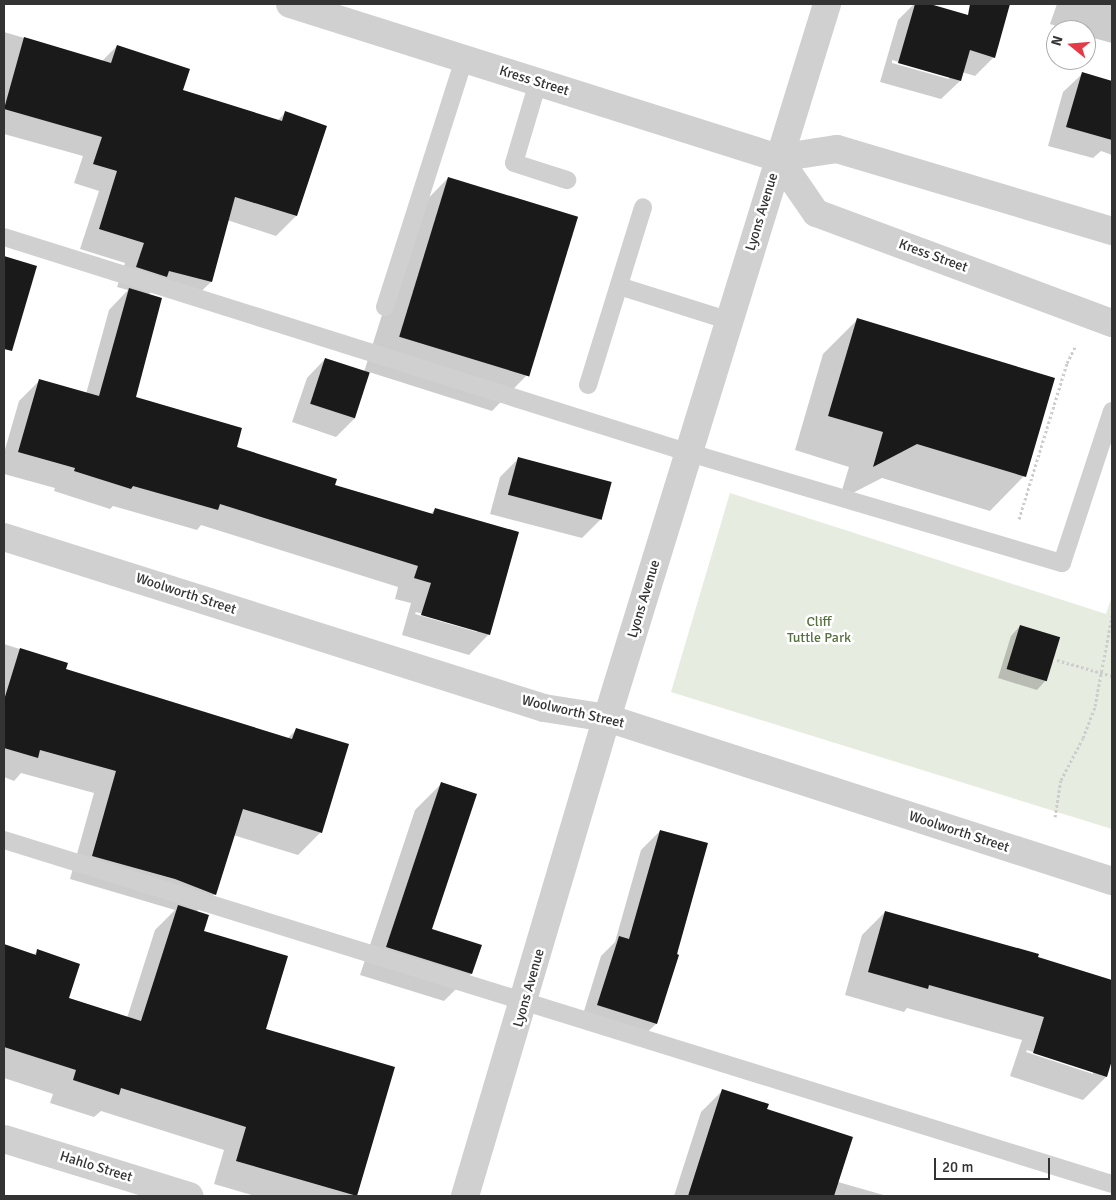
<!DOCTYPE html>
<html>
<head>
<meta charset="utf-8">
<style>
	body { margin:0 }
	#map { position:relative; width:1116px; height:1200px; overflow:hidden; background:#fff; font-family:Signika,sans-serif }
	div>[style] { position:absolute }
	.green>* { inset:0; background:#e6ecdf }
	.shadow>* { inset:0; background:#0003 }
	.building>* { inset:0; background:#1a1a1a; transform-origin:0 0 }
	.path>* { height:3px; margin-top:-1.5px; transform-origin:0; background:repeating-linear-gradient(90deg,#cdcdcd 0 2.5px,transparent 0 5px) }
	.service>* { height:18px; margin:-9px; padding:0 9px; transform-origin:9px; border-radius:9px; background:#d0d0d0 }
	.minor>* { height:28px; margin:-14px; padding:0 14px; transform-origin:14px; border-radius:14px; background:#d0d0d0 }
	.tertiary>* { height:28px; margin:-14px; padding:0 14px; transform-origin:14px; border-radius:14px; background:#d0d0d0 }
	span { translate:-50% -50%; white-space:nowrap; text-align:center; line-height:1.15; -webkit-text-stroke:5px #fff; paint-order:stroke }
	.street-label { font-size:14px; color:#333 }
	.park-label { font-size:14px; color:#56703f }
	.frame { position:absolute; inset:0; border:5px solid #333; pointer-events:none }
	.north { position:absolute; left:1046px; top:20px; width:50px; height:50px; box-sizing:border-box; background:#fff; border:1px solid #adadad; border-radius:50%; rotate:287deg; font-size:14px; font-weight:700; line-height:20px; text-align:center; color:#333 }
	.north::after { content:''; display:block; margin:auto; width:18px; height:22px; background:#e63946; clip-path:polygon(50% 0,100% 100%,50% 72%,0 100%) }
	.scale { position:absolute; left:934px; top:1158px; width:116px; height:22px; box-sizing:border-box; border:2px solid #333; border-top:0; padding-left:6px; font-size:15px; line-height:18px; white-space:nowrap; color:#333; -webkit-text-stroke:4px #fff; paint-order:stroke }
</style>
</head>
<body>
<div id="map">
	<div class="green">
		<div style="clip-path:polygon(730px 493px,1106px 614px,1112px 596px,1112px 829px,671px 692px)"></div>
	</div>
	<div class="shadow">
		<div style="clip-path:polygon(evenodd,914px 4px,925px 4px,1003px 26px,994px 57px,975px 76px,962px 72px,960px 81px,941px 99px,880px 82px,898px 20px,914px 4px,892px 60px,949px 77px,949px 79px,892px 63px,892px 60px)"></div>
		<div style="clip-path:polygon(1057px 4px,1112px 4px,1112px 43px,1086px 36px,1086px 30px,1069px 30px,1050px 24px)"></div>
		<div style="clip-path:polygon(evenodd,4px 32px,102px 61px,117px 46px,182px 91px,277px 121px,285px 113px,326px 126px,296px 216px,276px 236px,227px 220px,211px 282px,191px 301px,152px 291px,148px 295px,135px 398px,235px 447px,333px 486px,430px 515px,435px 509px,489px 634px,469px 655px,402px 635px,411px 603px,395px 599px,398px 587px,201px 525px,197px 530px,113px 506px,110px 509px,54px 491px,55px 488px,4px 474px,4px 453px,19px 401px,39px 381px,86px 394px,109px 310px,128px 290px,117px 287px,125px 263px,80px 249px,99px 191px,74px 183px,83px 156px,4px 134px,4px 32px,416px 612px,477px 630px,477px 632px,415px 614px,416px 612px)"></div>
		<div style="clip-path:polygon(1082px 74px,1112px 81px,1112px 155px,1101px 151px,1093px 158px,1048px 146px,1063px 92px)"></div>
		<div style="clip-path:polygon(448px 178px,526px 376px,492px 411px,369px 372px,355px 418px,336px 437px,292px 422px,307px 378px,325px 359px,364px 372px,414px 213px)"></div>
		<div style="clip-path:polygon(4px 258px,35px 267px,21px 315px,4px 332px)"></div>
		<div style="clip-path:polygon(858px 319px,1024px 476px,990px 511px,882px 478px,839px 500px,849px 467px,795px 450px,823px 354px)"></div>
		<div style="clip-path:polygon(519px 458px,601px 519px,582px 538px,490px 514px,500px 477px)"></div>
		<div style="clip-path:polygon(1020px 626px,1046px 680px,1037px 690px,998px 678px,1011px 636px)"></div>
		<div style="clip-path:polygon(4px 644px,66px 664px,64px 670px,287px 739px,296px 730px,321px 832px,298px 855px,233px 835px,215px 894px,196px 912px,203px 932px,265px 1030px,394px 1068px,356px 1196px,255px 1196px,214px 1184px,224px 1150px,101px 1111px,94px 1117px,50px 1103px,53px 1094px,4px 1078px,4px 945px,33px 955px,38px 951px,68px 999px,127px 1018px,155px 930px,175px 910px,70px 879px,94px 793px,21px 773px,14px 781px,4px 777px)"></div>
		<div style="clip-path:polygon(442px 783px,431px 929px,471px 974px,444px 1001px,360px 975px,415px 810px)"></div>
		<div style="clip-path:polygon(660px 831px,678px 956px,656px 1024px,637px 1042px,580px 1024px,601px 956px,615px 942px,641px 850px)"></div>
		<div style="clip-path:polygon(evenodd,885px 912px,1112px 982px,1112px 1056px,1106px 1077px,1083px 1100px,1010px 1076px,1022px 1040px,907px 1008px,904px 1012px,845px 995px,862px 935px,885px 912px,1027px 1050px,1093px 1072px,1093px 1074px,1026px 1052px,1027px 1050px)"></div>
		<div style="clip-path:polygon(722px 1091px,766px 1110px,838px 1182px,887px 1196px,674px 1196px,701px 1112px)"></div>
	</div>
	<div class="building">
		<div style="clip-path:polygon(915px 4px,930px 4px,968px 15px,970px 4px,1010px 4px,995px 58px,970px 50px,961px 81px,898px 63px)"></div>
		<div style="clip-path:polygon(24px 37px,111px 63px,117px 45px,190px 69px,183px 90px,282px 121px,285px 111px,327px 126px,297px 216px,235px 197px,212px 282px,169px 271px,167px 277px,136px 267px,144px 243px,99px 229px,117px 171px,93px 164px,102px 137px,4px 109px)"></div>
		<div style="clip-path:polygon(1082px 72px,1112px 81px,1112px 140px,1066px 127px)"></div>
		<div style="left:448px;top:177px;width:136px;height:167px;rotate:17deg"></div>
		<div style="clip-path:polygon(4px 256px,37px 266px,12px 351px,4px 349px)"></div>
		<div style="clip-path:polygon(129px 288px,162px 298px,136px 397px,242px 428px,237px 447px,337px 479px,335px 485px,433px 514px,435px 508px,519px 532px,490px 635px,421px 615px,431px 583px,414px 578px,418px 566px,220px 504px,218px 510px,133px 486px,131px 489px,74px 471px,75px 468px,18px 452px,39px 379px,99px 396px)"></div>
		<div style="clip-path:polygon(857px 318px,1055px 378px,1026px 477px,917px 444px,873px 467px,883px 432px,828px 416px)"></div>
		<div style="left:325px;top:358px;width:47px;height:48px;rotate:18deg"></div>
		<div style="left:518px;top:457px;width:97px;height:39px;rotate:15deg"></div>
		<div style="left:1020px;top:625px;width:42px;height:46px;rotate:17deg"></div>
		<div style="clip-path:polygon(20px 648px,68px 663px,66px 669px,292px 739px,296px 728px,349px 744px,322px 833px,243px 809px,216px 895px,175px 879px,92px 856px,116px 771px,40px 750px,38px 758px,4px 748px,4px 700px)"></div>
		<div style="clip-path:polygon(441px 782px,477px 794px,432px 929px,482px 945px,472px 974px,386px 947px)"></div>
		<div style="clip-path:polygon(660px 830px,708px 843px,677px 954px,679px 955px,657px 1024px,597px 1005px,619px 936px,629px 939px)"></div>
		<div style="clip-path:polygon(178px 905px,209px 915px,204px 931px,288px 956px,266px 1029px,395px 1067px,357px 1196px,236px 1161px,246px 1127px,121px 1088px,119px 1095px,73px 1080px,76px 1070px,4px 1047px,4px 944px,36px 955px,37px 949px,80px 964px,69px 998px,141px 1021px)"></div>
		<div style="clip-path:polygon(885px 911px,1039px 954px,1038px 957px,1112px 980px,1112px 1060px,1107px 1077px,1033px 1053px,1044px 1017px,929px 985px,928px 989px,868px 972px)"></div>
		<div style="clip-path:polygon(722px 1089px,769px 1104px,767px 1109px,853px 1137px,834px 1196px,688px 1196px)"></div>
	</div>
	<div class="path">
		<div style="left:1019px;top:519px;width:163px;rotate:-72.9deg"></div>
		<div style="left:1067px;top:363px;width:20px;rotate:-63deg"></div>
		<div style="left:1057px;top:660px;width:57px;rotate:16.2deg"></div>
		<div style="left:1055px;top:817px;width:37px;rotate:-81deg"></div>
		<div style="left:1061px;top:780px;width:47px;rotate:-62.4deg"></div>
		<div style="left:1083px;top:738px;width:34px;rotate:-69deg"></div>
		<div style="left:1095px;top:706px;width:92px;rotate:-79.3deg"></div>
	</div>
	<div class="service">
		<div style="left:538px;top:82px;width:84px;rotate:106.5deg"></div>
		<div style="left:514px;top:163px;width:56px;rotate:17.8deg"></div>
		<div style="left:4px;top:237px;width:719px;rotate:17.48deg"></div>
		<div style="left:690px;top:453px;width:388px;rotate:16.5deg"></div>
		<div style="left:1062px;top:563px;width:160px;rotate:-71.8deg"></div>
		<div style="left:619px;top:286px;width:116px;rotate:17.5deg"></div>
		<div style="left:385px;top:307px;width:260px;rotate:-72.3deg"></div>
		<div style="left:588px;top:385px;width:186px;rotate:-72.8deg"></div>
		<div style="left:4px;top:840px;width:1160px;rotate:17.25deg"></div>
	</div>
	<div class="minor">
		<div style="left:4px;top:537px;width:566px;rotate:17.57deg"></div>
		<div style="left:544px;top:708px;width:64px;rotate:9deg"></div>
		<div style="left:607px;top:718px;width:531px;rotate:17.89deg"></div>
		<div style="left:4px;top:1139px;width:194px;rotate:17.1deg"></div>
	</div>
	<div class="tertiary">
		<div style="left:290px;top:4px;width:512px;rotate:17.51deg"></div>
		<div style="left:778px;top:158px;width:60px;rotate:-8.7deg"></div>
		<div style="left:837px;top:149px;width:287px;rotate:16.6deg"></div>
		<div style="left:778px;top:158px;width:67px;rotate:55.4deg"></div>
		<div style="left:816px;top:213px;width:316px;rotate:20.4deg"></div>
		<div style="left:465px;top:1196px;width:499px;rotate:-73.5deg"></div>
		<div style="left:607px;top:718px;width:747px;rotate:-72.87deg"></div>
	</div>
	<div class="street-label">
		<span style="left:534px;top:81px;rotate:17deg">Kress Street</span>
		<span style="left:762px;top:212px;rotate:-73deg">Lyons Avenue</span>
		<span style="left:933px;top:256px;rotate:20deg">Kress Street</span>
		<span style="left:186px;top:594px;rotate:18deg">Woolworth Street</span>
		<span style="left:644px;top:599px;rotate:-73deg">Lyons Avenue</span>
		<span style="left:573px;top:712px;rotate:13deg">Woolworth Street</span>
		<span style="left:959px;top:832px;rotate:18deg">Woolworth Street</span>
		<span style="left:529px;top:988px;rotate:-74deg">Lyons Avenue</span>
		<span style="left:96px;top:1167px;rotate:17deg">Hahlo Street</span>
	</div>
	<div class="park-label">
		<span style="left:819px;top:630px">Cliff<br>Tuttle Park</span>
	</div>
	<div class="frame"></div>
	<div class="north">N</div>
	<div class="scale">20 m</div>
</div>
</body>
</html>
